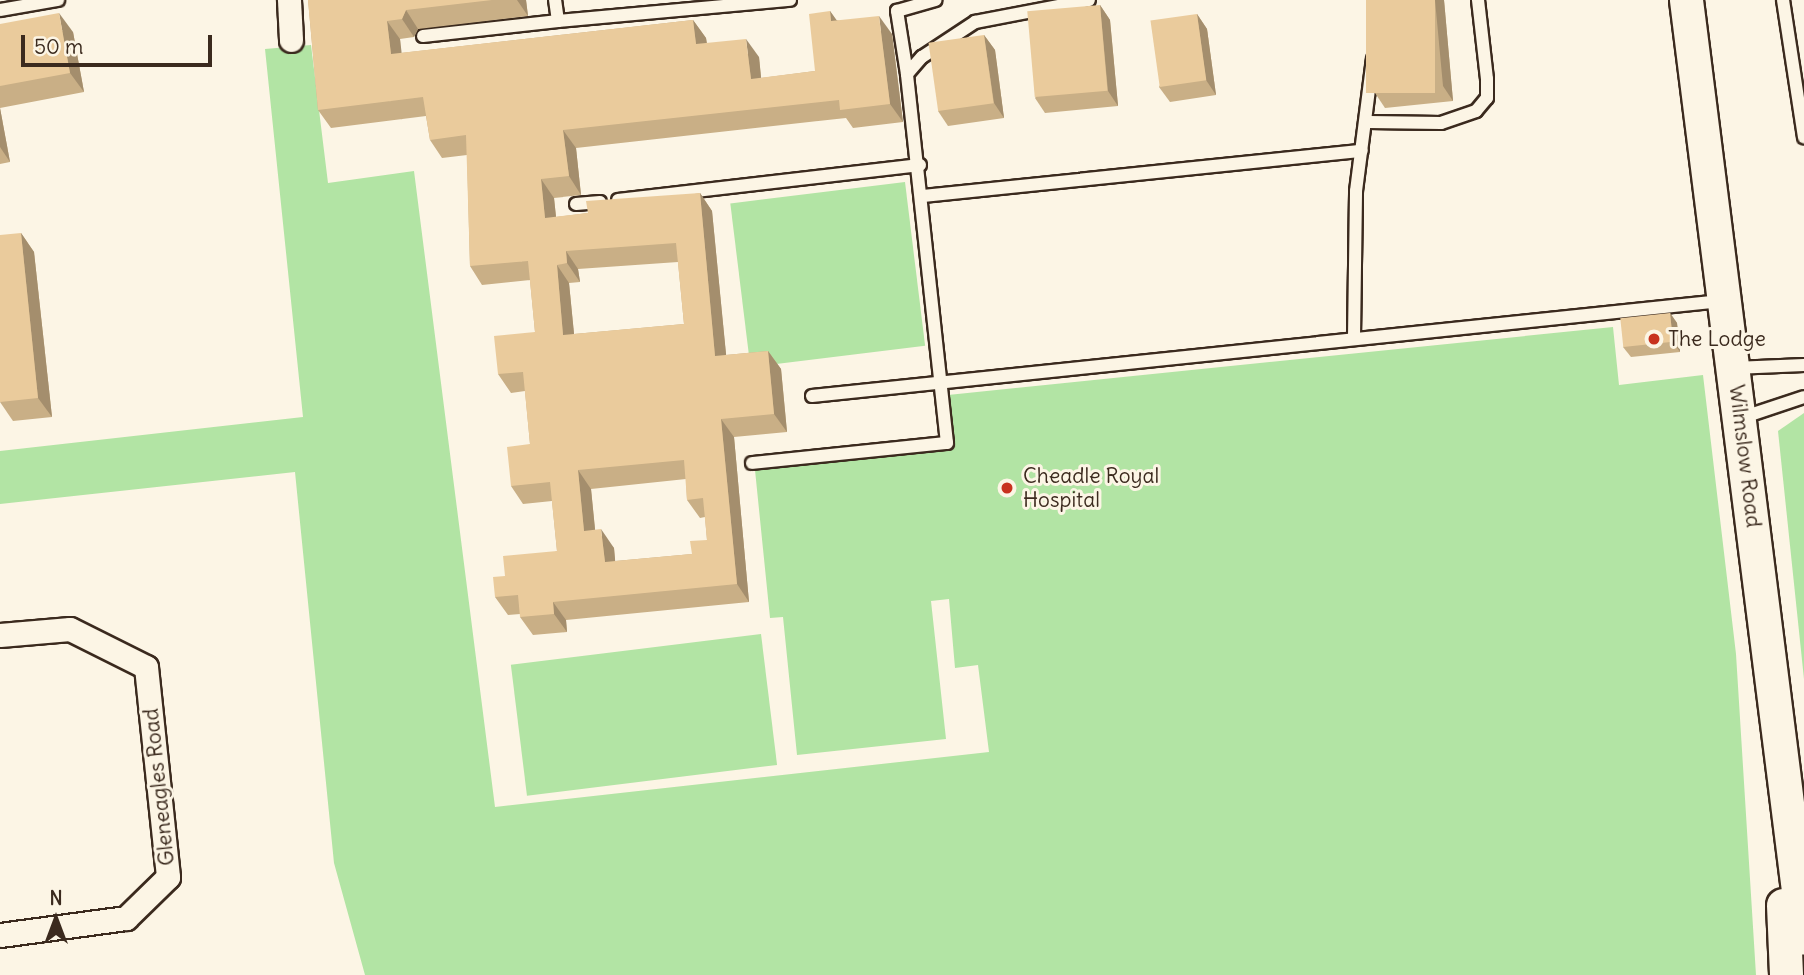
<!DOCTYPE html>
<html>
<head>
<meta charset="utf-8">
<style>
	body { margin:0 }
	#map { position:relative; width:1804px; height:975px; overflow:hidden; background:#fcf5e5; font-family:Delius,sans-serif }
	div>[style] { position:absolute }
	.green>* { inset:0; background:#b2e4a4; transform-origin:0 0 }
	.roads { filter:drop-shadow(2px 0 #3b2a1e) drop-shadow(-2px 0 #3b2a1e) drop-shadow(0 2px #3b2a1e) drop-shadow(0 -2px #3b2a1e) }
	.lane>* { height:12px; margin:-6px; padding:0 6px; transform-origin:6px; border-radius:6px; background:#fcf5e5 }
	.street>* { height:23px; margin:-11.5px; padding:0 11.5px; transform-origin:11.5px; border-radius:11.5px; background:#fcf5e5 }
	.secondary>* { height:33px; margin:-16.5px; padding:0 16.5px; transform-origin:16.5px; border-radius:16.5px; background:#fcf5e5 }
	.wall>* { inset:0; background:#c9af86 }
	.shaded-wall>* { inset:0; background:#a48e6d }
	.building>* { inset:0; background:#eacb9c; transform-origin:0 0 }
	.dots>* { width:19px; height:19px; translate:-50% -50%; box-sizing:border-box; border:4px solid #fcf5e5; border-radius:50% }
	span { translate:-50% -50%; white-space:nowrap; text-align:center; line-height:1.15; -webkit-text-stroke:6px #fcf5e5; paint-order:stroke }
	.poi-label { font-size:21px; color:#3b2a1e }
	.left { translate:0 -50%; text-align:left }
	.street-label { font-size:21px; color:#3b2a1e }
	.north { position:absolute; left:21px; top:884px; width:70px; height:70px; -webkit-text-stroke:5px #fcf5e5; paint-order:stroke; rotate:0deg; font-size:19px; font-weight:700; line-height:28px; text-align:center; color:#3b2a1e }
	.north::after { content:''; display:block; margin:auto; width:24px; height:32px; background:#3b2a1e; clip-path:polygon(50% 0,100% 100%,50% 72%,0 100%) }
	.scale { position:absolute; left:21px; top:35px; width:191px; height:32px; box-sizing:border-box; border:4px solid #3b2a1e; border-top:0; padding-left:9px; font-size:21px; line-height:24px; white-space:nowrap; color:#3b2a1e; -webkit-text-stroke:5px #fcf5e5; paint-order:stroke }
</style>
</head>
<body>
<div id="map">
	<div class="green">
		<div style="clip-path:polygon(311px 45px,328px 183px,414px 171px,495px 807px,989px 752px,978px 665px,955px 668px,949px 599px,931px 601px,946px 739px,797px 755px,783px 617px,770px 618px,755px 470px,934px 452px,950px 443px,948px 395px,1613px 327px,1619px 385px,1703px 375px,1736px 654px,1756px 975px,365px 975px,334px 863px,295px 472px,0 504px,0 451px,303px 417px,265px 49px)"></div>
		<div style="left:905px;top:182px;width:165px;height:176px;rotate:83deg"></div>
		<div style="clip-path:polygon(1804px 413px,1804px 679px,1778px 431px)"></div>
		<div style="left:761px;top:634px;width:132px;height:252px;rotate:83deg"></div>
	</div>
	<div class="roads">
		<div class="lane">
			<div style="left:1783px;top:0;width:139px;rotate:81.3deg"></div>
			<div style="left:0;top:10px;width:59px;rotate:-9.8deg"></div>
			<div style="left:558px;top:21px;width:233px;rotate:-5.2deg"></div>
			<div style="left:423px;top:36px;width:136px;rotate:-6.3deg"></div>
			<div style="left:558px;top:21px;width:21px;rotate:-98deg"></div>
			<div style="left:907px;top:74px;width:64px;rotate:-99deg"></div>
			<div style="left:897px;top:11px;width:40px;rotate:-16deg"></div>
			<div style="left:1369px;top:122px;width:72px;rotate:0.8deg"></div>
			<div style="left:1441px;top:123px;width:37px;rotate:-19deg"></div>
			<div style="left:1476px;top:111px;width:17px;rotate:-50deg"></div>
			<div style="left:1487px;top:98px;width:19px;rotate:-90deg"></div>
			<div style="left:1487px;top:79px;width:80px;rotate:-96.5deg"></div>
			<div style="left:923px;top:196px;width:441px;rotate:-5.9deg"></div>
			<div style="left:618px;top:200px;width:304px;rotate:-6.6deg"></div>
			<div style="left:576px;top:204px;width:24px;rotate:-5deg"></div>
			<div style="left:1354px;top:337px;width:146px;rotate:-89.2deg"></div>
			<div style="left:1356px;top:191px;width:133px;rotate:-82.7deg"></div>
			<div style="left:1734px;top:368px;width:70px;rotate:-2.5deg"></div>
			<div style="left:812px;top:396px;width:914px;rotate:-5.97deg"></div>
			<div style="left:1741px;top:418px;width:66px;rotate:-18.4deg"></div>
			<div style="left:752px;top:463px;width:196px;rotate:-5.9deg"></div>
			<div style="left:947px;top:443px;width:371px;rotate:-96.2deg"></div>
			<div style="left:907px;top:74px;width:23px;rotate:-49deg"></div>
			<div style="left:922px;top:57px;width:64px;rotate:-33.4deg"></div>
			<div style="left:975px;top:22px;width:116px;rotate:-10.9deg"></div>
		</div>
		<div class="street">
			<div style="left:289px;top:0;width:40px;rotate:87.1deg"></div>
			<div style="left:0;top:635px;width:70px;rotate:-4.9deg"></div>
			<div style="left:70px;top:629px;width:85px;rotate:26.6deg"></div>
			<div style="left:146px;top:667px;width:211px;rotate:84deg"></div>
			<div style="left:168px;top:877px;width:59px;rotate:135.7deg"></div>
			<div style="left:126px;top:918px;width:127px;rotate:172.3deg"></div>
		</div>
		<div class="secondary">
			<div style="left:1686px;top:0;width:945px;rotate:82.83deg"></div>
			<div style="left:1783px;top:905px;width:70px;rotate:87.5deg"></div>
		</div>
	</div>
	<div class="wall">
		<div style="clip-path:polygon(evenodd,308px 0,526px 0,528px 16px,418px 29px,414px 37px,400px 39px,401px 53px,693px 20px,706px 38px,707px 43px,759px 57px,761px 78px,815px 71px,830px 11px,836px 20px,892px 34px,903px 122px,853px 128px,846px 118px,576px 148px,581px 195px,554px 198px,556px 217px,588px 213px,700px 193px,712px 211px,726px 355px,768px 351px,781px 369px,787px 432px,734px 437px,749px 602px,566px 620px,567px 632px,533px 635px,520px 617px,520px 614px,508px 615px,495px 597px,505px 576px,557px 551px,552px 501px,523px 504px,511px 486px,530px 444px,525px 391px,511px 393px,498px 374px,535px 332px,530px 280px,482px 285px,470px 266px,467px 155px,442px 158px,430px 140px,426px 116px,331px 128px,318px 110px,308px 0,678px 262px,684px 324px,574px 334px,569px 283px,580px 282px,578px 269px,678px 262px,308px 0,686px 479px,687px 500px,700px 518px,705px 517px,707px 540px,692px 554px,615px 561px,614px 548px,595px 530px,591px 489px,686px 479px)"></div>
		<div style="clip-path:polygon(1366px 0,1444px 0,1453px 101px,1385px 108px,1375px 93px)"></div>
		<div style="clip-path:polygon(1100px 5px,1110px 20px,1118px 106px,1045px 113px,1035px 98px)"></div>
		<div style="clip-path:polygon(1197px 14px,1207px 29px,1216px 95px,1170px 102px,1159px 87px)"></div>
		<div style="clip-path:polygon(0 24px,73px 32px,84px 92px,0 108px,10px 162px,0 164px)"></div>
		<div style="clip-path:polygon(984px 35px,995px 50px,1004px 118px,948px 126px,938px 111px)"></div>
		<div style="clip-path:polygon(21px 233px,34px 252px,52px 417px,13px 421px,0 402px)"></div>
		<div style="clip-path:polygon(1670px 313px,1677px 323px,1680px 352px,1631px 357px,1623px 347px)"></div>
	</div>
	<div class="shaded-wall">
		<div style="clip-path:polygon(517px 0,526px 0,528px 16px)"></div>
		<div style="clip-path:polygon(1435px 0,1444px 0,1453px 101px,1443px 86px)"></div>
		<div style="clip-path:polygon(1100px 5px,1110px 20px,1118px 106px,1108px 91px)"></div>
		<div style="clip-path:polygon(406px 10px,418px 29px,414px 37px,402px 19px)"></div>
		<div style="clip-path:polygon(830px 11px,843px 29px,831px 21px)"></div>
		<div style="clip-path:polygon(59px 13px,73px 32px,84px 92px,70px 73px)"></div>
		<div style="clip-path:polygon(1197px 14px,1207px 29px,1216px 95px,1206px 80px)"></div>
		<div style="clip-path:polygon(879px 16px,892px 34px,903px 122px,890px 104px)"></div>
		<div style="clip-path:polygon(693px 20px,706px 38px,709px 63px,696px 44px)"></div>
		<div style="clip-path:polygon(387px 21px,400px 39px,404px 73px,391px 54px)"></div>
		<div style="clip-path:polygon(984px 35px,995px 50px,1004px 118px,994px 103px)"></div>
		<div style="clip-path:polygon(746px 39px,759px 57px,763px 97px,751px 79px)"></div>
		<div style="clip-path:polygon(0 108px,10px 162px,0 147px)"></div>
		<div style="clip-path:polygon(563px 130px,576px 148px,581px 195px,569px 176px)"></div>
		<div style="clip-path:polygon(541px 179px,554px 198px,558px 236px,545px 218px)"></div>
		<div style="clip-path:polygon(700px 193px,712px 211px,728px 374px,715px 356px)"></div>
		<div style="clip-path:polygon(21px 233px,34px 252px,52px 417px,38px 398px)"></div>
		<div style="clip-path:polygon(566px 251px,578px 269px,580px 282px,567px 263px)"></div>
		<div style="clip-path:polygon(557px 265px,569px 283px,576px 354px,563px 335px)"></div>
		<div style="clip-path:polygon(1670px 313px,1677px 323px,1680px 352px,1673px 342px)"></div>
		<div style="clip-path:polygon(768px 351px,781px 369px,787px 432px,774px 414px)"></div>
		<div style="clip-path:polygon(721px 419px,734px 437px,749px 602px,737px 584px)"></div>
		<div style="clip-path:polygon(578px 470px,591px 489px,597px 549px,584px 531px)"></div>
		<div style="clip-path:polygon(601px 529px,614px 548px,617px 581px,605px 562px)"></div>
		<div style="clip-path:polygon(553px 602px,566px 620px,567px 632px,554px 614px)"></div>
	</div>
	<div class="building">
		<div style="clip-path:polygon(evenodd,308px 0,492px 0,406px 10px,402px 19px,387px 21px,391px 54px,693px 20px,696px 44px,746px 39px,751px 79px,815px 71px,809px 14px,830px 11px,831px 21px,879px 16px,890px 104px,840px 110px,839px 100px,563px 130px,569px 176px,541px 179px,545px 218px,588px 213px,586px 201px,700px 193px,715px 356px,768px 351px,774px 414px,721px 419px,737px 584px,553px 602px,554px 614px,520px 617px,518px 595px,495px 597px,493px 577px,505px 576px,503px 556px,557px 551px,550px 482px,511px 486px,507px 447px,530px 444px,523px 372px,498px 374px,494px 336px,535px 332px,528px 261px,470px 266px,466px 135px,430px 140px,423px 97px,318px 110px,308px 0,676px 243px,684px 324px,563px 335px,557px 265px,567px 263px,566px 251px,676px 243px,308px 0,684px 460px,687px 500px,703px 498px,707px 540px,690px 541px,692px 554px,605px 562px,601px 529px,584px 531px,578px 470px,684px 460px)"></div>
		<div style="left:1366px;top:0;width:69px;height:93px"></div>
		<div style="left:1100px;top:5px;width:86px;height:73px;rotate:85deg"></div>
		<div style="clip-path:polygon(59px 13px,70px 73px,0 86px,0 24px)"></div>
		<div style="left:1197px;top:14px;width:67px;height:47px;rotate:82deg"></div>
		<div style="left:984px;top:35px;width:69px;height:56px;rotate:82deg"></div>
		<div style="clip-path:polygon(21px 233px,38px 398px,0 402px,0 235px)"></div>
		<div style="left:1670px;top:313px;width:29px;height:50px;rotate:84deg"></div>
	</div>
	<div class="dots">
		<div style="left:1654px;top:339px;background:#c8321e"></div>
		<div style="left:1007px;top:488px;background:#c8321e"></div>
	</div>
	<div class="poi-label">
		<span class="left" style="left:1668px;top:339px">The Lodge</span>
		<span class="left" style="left:1023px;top:488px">Cheadle Royal<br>Hospital</span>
	</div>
	<div class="street-label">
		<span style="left:1745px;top:456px;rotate:83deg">Wilmslow Road</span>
		<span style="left:159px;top:787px;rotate:-96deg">Gleneagles Road</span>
	</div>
	<div class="north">N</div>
	<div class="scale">50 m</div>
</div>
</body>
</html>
